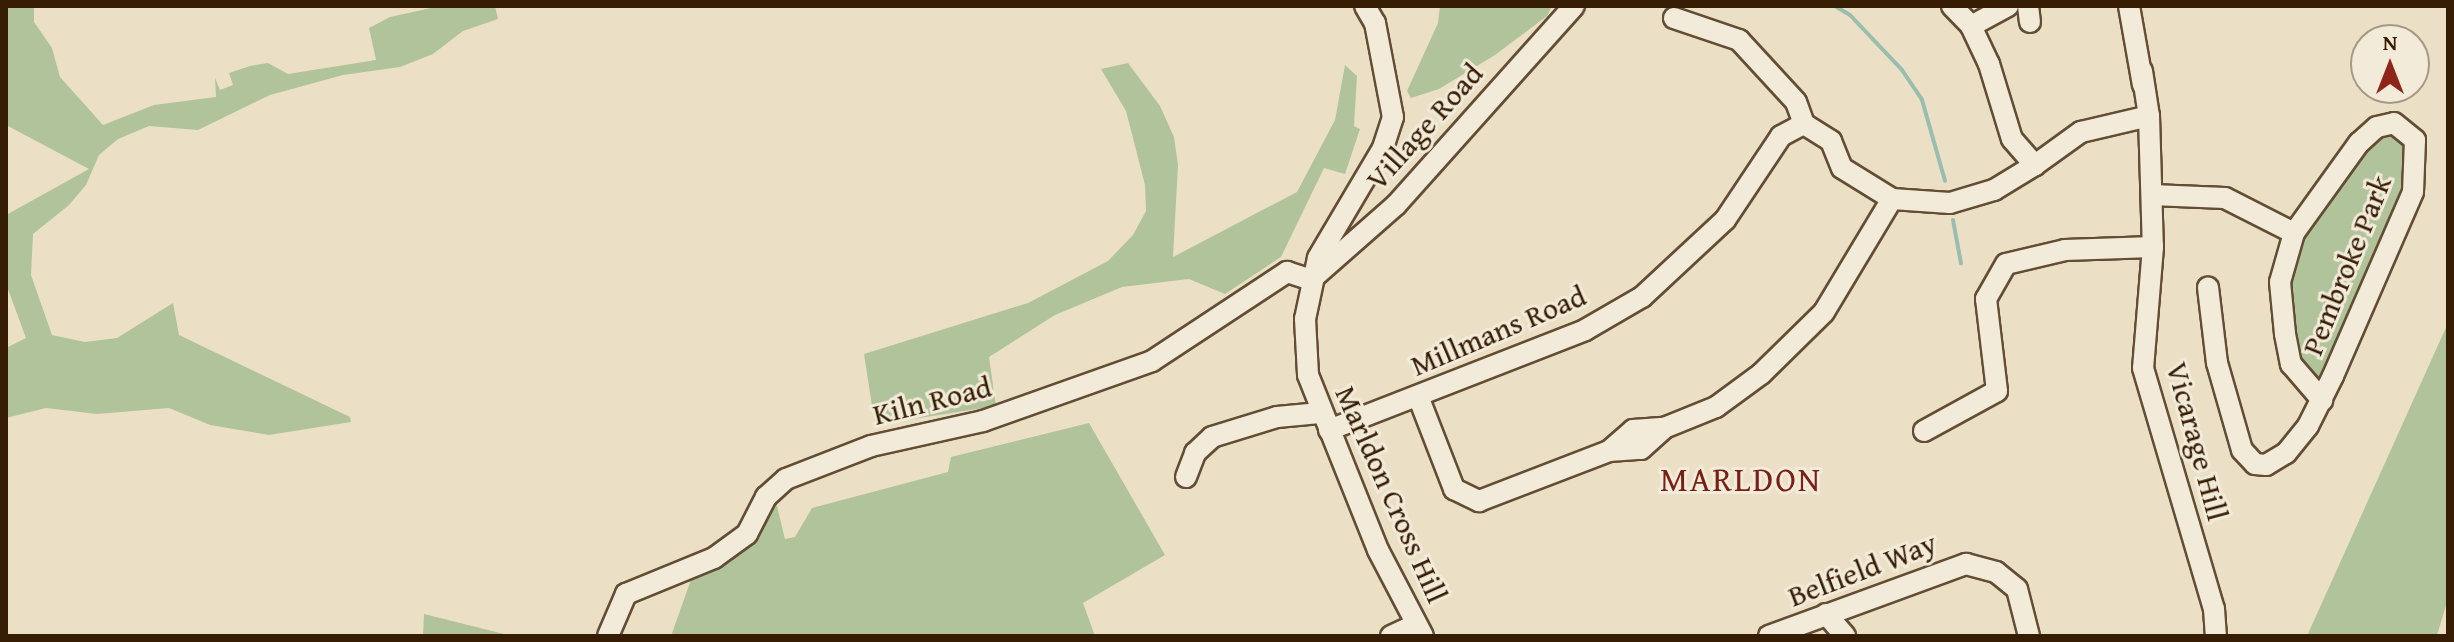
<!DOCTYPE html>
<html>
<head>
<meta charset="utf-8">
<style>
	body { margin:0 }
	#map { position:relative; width:2454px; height:642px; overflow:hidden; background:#ebe0c5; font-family:"Gentium Book Plus",serif }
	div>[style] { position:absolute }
	.green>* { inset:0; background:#b1c39a }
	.stream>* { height:4px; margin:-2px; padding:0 2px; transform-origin:2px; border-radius:2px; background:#99bdaf }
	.roads { filter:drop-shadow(2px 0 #634d34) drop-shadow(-2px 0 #634d34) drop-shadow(0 2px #634d34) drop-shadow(0 -2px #634d34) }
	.minor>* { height:20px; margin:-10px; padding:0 10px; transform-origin:10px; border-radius:10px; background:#f2ebd9 }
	span { translate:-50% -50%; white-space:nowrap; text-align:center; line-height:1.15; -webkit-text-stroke:6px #f2ebd9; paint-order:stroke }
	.street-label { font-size:30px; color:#361c03 }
	.quarter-label { font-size:34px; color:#7a1f14; letter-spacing:2px }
	.frame { position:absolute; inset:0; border:8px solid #361c03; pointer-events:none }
	.north { position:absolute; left:2350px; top:24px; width:80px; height:80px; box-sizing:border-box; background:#f2ebd9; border:2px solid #a79883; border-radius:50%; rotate:0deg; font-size:22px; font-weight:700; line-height:32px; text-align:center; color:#361c03 }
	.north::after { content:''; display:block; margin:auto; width:28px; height:36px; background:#8f2418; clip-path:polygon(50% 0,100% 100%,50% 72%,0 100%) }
</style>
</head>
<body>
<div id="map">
	<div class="green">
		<div style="clip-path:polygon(6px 6px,34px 6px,34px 22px,52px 48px,60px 77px,103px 125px,154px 105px,216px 97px,215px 78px,220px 90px,233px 85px,229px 73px,250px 66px,268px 63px,288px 74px,376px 60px,369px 28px,390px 17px,440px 6px,495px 6px,498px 19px,463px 31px,433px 54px,400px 67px,343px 75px,270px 95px,198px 130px,149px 126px,118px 139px,99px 155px,86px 185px,69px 205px,33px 234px,31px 275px,52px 335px,85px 342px,117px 338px,173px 303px,179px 335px,350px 417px,351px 422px,269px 435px,210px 425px,169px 408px,97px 414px,46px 408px,6px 418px,6px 348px,26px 338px,6px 284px,6px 215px,89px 169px,6px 125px)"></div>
		<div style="clip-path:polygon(1440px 6px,1552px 6px,1547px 16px,1495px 55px,1439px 89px,1411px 98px,1407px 91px,1438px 23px)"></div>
		<div style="clip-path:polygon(1128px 63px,1160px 106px,1174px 137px,1178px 165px,1173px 257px,1297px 192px,1335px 120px,1345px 65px,1357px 76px,1354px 126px,1360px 129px,1345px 174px,1324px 168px,1281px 257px,1225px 294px,1189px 279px,1122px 287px,1055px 315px,989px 357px,996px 406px,875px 425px,864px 354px,1028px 303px,1108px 261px,1133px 235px,1146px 211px,1145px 185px,1126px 111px,1101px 69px)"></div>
		<div style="clip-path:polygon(2387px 129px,2407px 140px,2407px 188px,2324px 379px,2313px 380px,2298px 359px,2287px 292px,2301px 236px,2358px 153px)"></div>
		<div style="clip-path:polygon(2448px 323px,2448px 599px,2438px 632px,2436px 636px,2307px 636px)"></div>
		<div style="clip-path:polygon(1089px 423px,1165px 555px,1083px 603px,1095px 636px,671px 636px,693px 574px,758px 533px,776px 502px,785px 539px,795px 537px,812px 508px,948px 472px,951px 457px)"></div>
		<div style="clip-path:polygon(424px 614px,512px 636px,423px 636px)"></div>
	</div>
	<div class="stream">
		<div style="left:1835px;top:6px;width:17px;rotate:31deg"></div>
		<div style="left:1850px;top:15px;width:76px;rotate:46.6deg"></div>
		<div style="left:1902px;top:70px;width:36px;rotate:56deg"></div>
		<div style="left:1922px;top:100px;width:84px;rotate:74.1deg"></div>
		<div style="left:1953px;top:220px;width:44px;rotate:79.5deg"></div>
	</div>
	<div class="roads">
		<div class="minor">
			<div style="left:1365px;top:6px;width:20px;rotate:60deg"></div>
			<div style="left:1375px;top:23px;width:96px;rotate:79.2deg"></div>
			<div style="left:1393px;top:117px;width:33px;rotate:108deg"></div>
			<div style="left:1383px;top:148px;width:128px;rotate:120.6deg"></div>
			<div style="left:1318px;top:258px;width:62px;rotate:102deg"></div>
			<div style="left:1305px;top:319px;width:56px;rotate:86.9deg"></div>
			<div style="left:1308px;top:375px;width:188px;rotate:68.2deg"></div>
			<div style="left:1378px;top:550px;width:97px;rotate:62.4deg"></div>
			<div style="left:1952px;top:6px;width:28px;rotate:46deg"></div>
			<div style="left:1971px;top:26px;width:42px;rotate:64.7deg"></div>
			<div style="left:1989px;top:64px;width:78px;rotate:73deg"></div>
			<div style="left:2012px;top:139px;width:35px;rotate:49deg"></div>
			<div style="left:2035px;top:165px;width:57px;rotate:-35.7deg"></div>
			<div style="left:2081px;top:132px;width:70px;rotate:-13.2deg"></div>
			<div style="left:2028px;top:6px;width:16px;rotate:83deg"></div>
			<div style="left:2129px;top:6px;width:80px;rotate:80deg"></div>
			<div style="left:1674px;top:18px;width:69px;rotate:18.7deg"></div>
			<div style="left:1739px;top:40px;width:84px;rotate:47.4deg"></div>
			<div style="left:1796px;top:102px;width:23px;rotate:70deg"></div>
			<div style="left:1804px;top:124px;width:32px;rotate:32deg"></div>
			<div style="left:1831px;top:141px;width:29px;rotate:68deg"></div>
			<div style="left:1842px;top:168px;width:59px;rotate:31.8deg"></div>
			<div style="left:1892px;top:199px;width:58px;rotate:3.9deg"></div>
			<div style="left:1950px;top:203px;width:46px;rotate:-16.5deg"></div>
			<div style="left:1994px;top:190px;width:48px;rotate:-31.4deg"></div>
			<div style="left:1971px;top:26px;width:42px;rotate:-28.4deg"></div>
			<div style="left:2142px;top:71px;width:46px;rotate:81.2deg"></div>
			<div style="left:2149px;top:116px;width:131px;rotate:88.3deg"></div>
			<div style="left:2153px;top:247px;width:121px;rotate:94.7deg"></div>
			<div style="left:2143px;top:368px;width:251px;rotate:73.6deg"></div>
			<div style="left:2214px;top:609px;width:27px;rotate:86deg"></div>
			<div style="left:2152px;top:195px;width:73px;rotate:2.4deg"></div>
			<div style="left:2225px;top:198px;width:77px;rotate:26.9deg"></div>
			<div style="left:2294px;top:233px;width:111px;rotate:-54.2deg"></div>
			<div style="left:2359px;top:143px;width:24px;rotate:-42deg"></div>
			<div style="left:2377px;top:127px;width:17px;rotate:-13deg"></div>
			<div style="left:2394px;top:123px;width:27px;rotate:39deg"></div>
			<div style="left:2415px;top:140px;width:52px;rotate:92.2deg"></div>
			<div style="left:2413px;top:192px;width:201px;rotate:113.5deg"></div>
			<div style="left:2333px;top:376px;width:56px;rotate:116.6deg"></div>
			<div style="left:2308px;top:426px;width:35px;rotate:129deg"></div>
			<div style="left:2286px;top:453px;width:23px;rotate:149deg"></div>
			<div style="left:2266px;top:465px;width:11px;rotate:-175deg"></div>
			<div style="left:2255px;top:464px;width:19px;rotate:-133deg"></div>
			<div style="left:2242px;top:450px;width:91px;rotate:-106deg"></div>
			<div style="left:2217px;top:363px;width:76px;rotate:-96.8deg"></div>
			<div style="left:2294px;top:233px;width:51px;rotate:105.9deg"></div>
			<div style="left:2280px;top:282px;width:52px;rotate:84.5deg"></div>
			<div style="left:2285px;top:334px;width:31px;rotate:79deg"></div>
			<div style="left:2291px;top:364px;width:48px;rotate:49.3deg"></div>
			<div style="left:1314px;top:277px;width:109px;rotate:-41.3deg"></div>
			<div style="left:1396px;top:205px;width:267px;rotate:-48.2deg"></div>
			<div style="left:1418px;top:396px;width:100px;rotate:68.8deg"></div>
			<div style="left:1454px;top:489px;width:28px;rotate:26deg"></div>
			<div style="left:1479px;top:501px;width:139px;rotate:-21deg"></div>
			<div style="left:1609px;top:451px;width:32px;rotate:-4deg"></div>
			<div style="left:1641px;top:449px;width:31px;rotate:-42deg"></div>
			<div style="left:1329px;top:430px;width:275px;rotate:-21.3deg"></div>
			<div style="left:1585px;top:330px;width:66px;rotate:-30.1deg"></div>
			<div style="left:1642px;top:297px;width:113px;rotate:-42.9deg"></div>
			<div style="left:1725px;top:220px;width:101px;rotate:-56.3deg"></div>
			<div style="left:1781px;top:136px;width:26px;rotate:-28deg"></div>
			<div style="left:1924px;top:431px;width:83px;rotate:-28.7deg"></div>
			<div style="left:1997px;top:391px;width:93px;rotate:-96.8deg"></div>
			<div style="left:1986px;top:299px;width:40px;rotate:-60.3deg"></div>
			<div style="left:2006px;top:264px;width:61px;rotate:-13.3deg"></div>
			<div style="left:2065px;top:250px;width:88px;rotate:-2deg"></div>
			<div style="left:1609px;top:451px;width:32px;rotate:-41deg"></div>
			<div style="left:1633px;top:430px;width:31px;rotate:-4deg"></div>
			<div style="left:1664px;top:428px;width:56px;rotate:-22deg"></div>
			<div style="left:1716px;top:407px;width:56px;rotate:-36.3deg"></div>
			<div style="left:1761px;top:374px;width:88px;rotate:-44.5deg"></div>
			<div style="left:1824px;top:312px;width:132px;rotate:-59deg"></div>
			<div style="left:1186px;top:477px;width:26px;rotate:-69deg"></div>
			<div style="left:1195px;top:453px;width:23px;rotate:-43deg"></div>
			<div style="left:1212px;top:437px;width:68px;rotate:-17.1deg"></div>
			<div style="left:1277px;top:417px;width:43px;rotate:-5.3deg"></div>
			<div style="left:1826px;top:614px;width:29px;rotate:49deg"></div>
			<div style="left:608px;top:636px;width:46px;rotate:-66.8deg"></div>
			<div style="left:626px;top:594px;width:95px;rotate:-22.2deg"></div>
			<div style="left:714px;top:558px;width:41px;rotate:-36deg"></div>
			<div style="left:747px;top:534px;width:42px;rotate:-62.8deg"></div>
			<div style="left:766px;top:497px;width:27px;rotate:-42deg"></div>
			<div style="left:786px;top:479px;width:91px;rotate:-21.2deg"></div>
			<div style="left:871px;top:446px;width:115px;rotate:-12.6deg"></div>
			<div style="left:983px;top:421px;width:179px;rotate:-19.5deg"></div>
			<div style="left:1152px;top:361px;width:162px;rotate:-33.4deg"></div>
			<div style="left:1287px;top:272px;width:25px;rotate:18deg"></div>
			<div style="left:1391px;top:636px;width:26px;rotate:-25deg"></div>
			<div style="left:1769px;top:636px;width:210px;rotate:-20.1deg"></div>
			<div style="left:1966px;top:564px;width:31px;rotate:15deg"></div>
			<div style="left:1996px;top:572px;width:27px;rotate:39deg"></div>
			<div style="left:2017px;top:589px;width:49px;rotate:75.7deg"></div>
		</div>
	</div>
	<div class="street-label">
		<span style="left:1424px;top:126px;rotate:-48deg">Village Road</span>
		<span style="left:2346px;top:265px;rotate:-68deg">Pembroke Park</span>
		<span style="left:1498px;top:330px;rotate:-23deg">Millmans Road</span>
		<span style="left:932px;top:400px;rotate:-14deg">Kiln Road</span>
		<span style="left:2198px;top:441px;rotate:75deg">Vicarage Hill</span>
		<span style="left:1392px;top:494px;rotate:66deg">Marldon Cross Hill</span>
		<span style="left:1862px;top:569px;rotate:-21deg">Belfield Way</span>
	</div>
	<div class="quarter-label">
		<span style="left:1741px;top:479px">MARLDON</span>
	</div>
	<div class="frame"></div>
	<div class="north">N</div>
</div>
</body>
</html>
